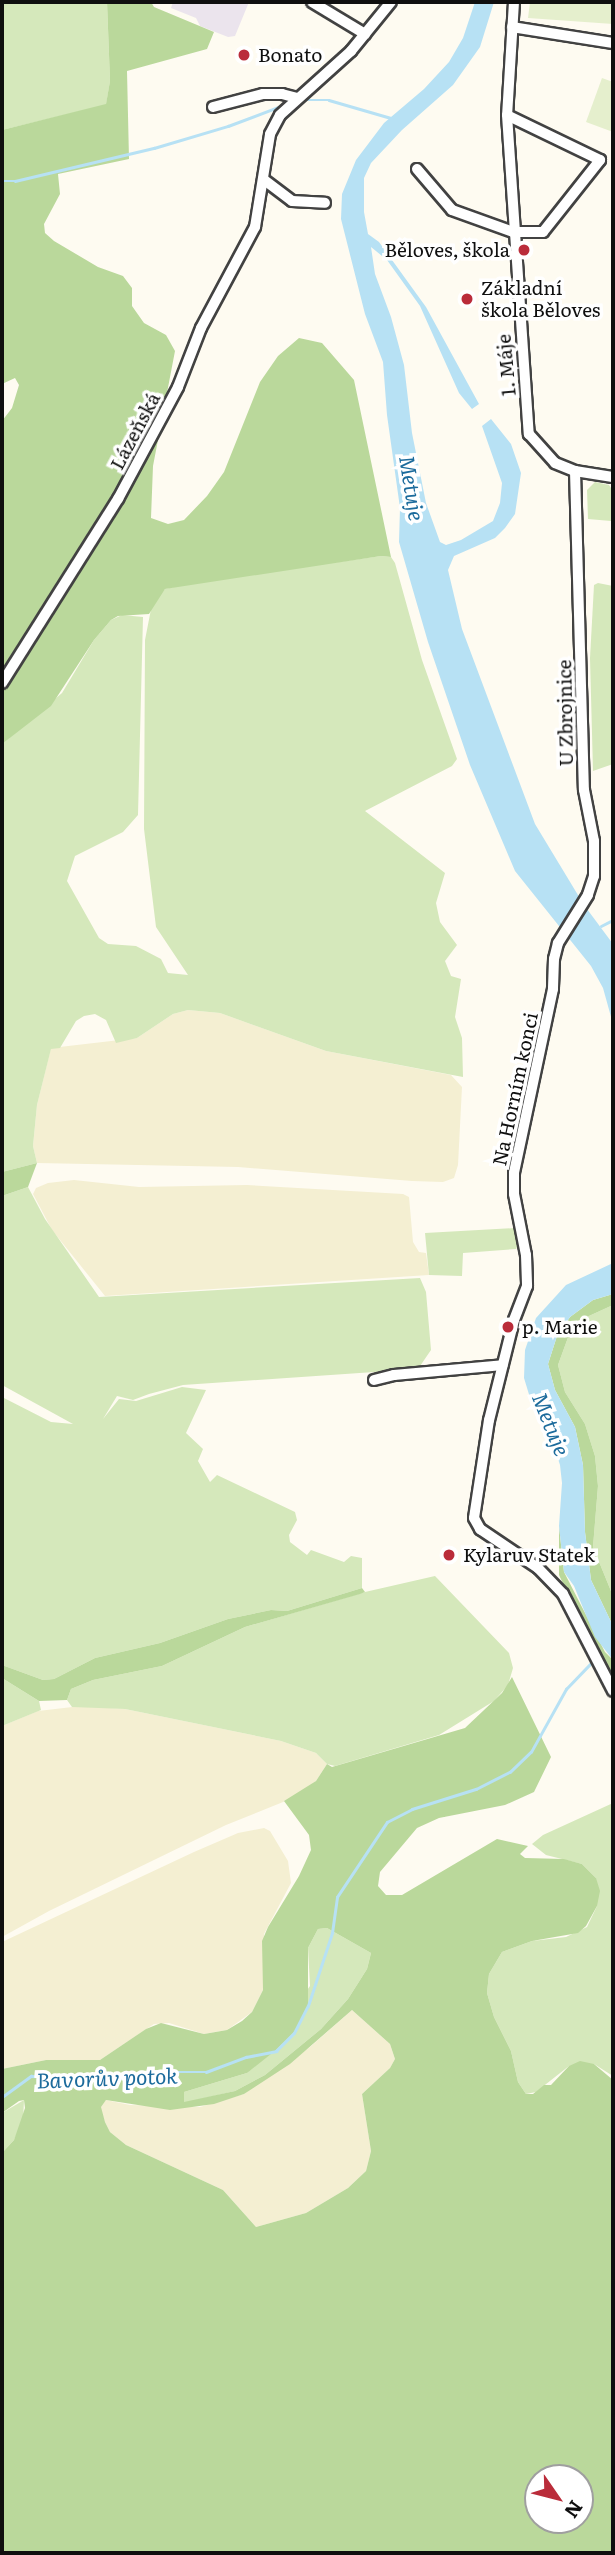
<!DOCTYPE html>
<html>
<head>
<meta charset="utf-8">
<style>
	body { margin:0 }
	#map { position:relative; width:615px; height:2555px; overflow:hidden; background:#fefbf1; font-family:Literata,serif }
	div>[style] { position:absolute }
	.industrial>* { inset:0; background:#ebe4ed }
	.farmland>* { inset:0; background:#f4efd2 }
	.green>* { inset:0; background:#d5e8bb }
	.forest>* { inset:0; background:#bad89b }
	.pitch>* { inset:0; background:#e5efcd }
	.water>* { inset:0; background:#b7e1f4 }
	.stream>* { height:2.5px; margin:-1.25px; padding:0 1.25px; transform-origin:1.25px; border-radius:1.25px; background:#b7e1f4 }
	.roads { filter:drop-shadow(2px 0 #424242) drop-shadow(-2px 0 #424242) drop-shadow(0 2px #424242) drop-shadow(0 -2px #424242) }
	.minor>* { height:10px; margin:-5px; padding:0 5px; transform-origin:5px; border-radius:5px; background:#fff }
	.dots>* { width:19px; height:19px; translate:-50% -50%; box-sizing:border-box; border:4px solid #fff; border-radius:50% }
	span { translate:-50% -50%; white-space:nowrap; text-align:center; line-height:1.15; -webkit-text-stroke:7px #fff; paint-order:stroke }
	.poi-label { font-size:19px; color:#0f0f0f }
	.left { translate:0 -50%; text-align:left }
	.right { translate:-100% -50%; text-align:right }
	.street-label { font-size:19px; color:#0f0f0f }
	.water-label { font-size:21px; color:#1c6b9c; font-style:italic }
	.frame { position:absolute; inset:0; border:4px solid #0f0f0f; pointer-events:none }
	.north { position:absolute; left:524px; top:2464px; width:70px; height:70px; box-sizing:border-box; background:#fff; border:2px solid #9f9f9f; border-radius:50%; rotate:125deg; font-size:19px; font-weight:700; line-height:28px; text-align:center; color:#0f0f0f }
	.north::after { content:''; display:block; margin:auto; width:24px; height:32px; background:#ba2c3a; clip-path:polygon(50% 0,100% 100%,50% 72%,0 100%) }
</style>
</head>
<body>
<div id="map">
	<div class="industrial">
		<div style="clip-path:polygon(173px 2px,249px 2px,235px 36px,228px 37px,200px 26px,196px 18px,171px 8px)"></div>
	</div>
	<div class="farmland">
		<div style="clip-path:polygon(188px 1010px,220px 1013px,326px 1051px,451px 1075px,462px 1087px,458px 1165px,454px 1178px,443px 1182px,412px 1181px,238px 1167px,37px 1163px,33px 1146px,37px 1105px,51px 1048px,137px 1038px,173px 1014px)"></div>
		<div style="clip-path:polygon(74px 1180px,139px 1187px,247px 1185px,403px 1194px,409px 1197px,413px 1242px,419px 1252px,426px 1253px,429px 1275px,105px 1296px,52px 1230px,33px 1194px,36px 1188px,48px 1183px)"></div>
		<div style="clip-path:polygon(81px 1706px,125px 1709px,281px 1741px,316px 1753px,327px 1764px,316px 1781px,293px 1798px,226px 1825px,49px 1911px,2px 1937px,2px 1726px,38px 1711px)"></div>
		<div style="clip-path:polygon(264px 1828px,270px 1831px,288px 1861px,291px 1883px,264px 1934px,263px 1990px,252px 2012px,227px 2030px,215px 2032px,204px 2034px,169px 2023px,154px 2024px,100px 2060px,46px 2060px,2px 2069px,2px 1942px,194px 1852px,238px 1833px)"></div>
		<div style="clip-path:polygon(352px 2010px,390px 2044px,395px 2059px,390px 2068px,362px 2094px,371px 2151px,366px 2171px,348px 2188px,306px 2213px,256px 2227px,223px 2190px,126px 2145px,110px 2132px,105px 2122px,100px 2107px,106px 2100px,130px 2105px,200px 2107px,244px 2094px,310px 2047px)"></div>
	</div>
	<div class="green">
		<div style="clip-path:polygon(2px 2px,107px 2px,110px 81px,106px 105px,2px 130px)"></div>
		<div style="clip-path:polygon(595px 482px,609px 485px,613px 491px,611px 521px,588px 519px,587px 490px)"></div>
		<div style="clip-path:polygon(381px 556px,391px 557px,395px 563px,422px 660px,457px 759px,452px 766px,365px 811px,445px 873px,436px 903px,440px 922px,457px 945px,445px 961px,451px 976px,461px 979px,455px 1017px,462px 1038px,463px 1077px,326px 1051px,220px 1013px,188px 1010px,173px 1014px,137px 1038px,116px 1043px,106px 1020px,95px 1014px,84px 1016px,76px 1021px,60px 1048px,51px 1049px,37px 1105px,33px 1146px,37px 1163px,2px 1172px,2px 744px,62px 693px,94px 640px,111px 620px,122px 615px,143px 617px,138px 815px,123px 832px,75px 856px,67px 881px,99px 938px,108px 944px,136px 946px,161px 959px,168px 973px,188px 975px,156px 927px,144px 829px,145px 640px,152px 604px,165px 589px,196px 582px)"></div>
		<div style="clip-path:polygon(598px 583px,613px 586px,613px 764px,593px 771px,590px 658px,594px 585px)"></div>
		<div style="clip-path:polygon(28px 1187px,45px 1219px,99px 1297px,420px 1278px,426px 1292px,431px 1350px,418px 1369px,183px 1385px,149px 1394px,133px 1400px,117px 1396px,103px 1419px,119px 1399px,136px 1401px,182px 1387px,206px 1390px,186px 1433px,203px 1449px,198px 1461px,210px 1482px,217px 1475px,295px 1512px,297px 1520px,289px 1535px,290px 1542px,307px 1555px,311px 1550px,344px 1562px,351px 1556px,362px 1558px,362px 1588px,287px 1611px,271px 1610px,228px 1619px,160px 1643px,95px 1658px,54px 1679px,43px 1680px,2px 1665px,2px 1397px,51px 1422px,73px 1424px,2px 1385px,2px 1196px)"></div>
		<div style="clip-path:polygon(516px 1228px,519px 1243px,516px 1249px,463px 1253px,462px 1276px,429px 1275px,425px 1233px)"></div>
		<div style="clip-path:polygon(613px 1305px,613px 1596px,593px 1547px,598px 1486px,595px 1456px,585px 1424px,565px 1392px,558px 1365px,570px 1332px,578px 1321px)"></div>
		<div style="clip-path:polygon(435px 1576px,509px 1653px,513px 1668px,508px 1685px,494px 1701px,439px 1735px,335px 1766px,327px 1764px,316px 1753px,281px 1741px,125px 1709px,72px 1707px,67px 1700px,71px 1689px,93px 1680px,162px 1666px,245px 1627px,365px 1592px)"></div>
		<div style="clip-path:polygon(2px 1678px,39px 1701px,41px 1710px,2px 1726px)"></div>
		<div style="clip-path:polygon(613px 1803px,613px 2076px,594px 2064px,569px 2066px,536px 2092px,526px 2094px,518px 2082px,511px 2051px,494px 2017px,487px 1993px,489px 1974px,502px 1952px,532px 1941px,566px 1937px,587px 1927px,597px 1906px,596px 1878px,582px 1864px,546px 1855px,532px 1844px,543px 1835px)"></div>
		<div style="clip-path:polygon(327px 1928px,371px 1953px,367px 1969px,348px 1999px,321px 2029px,265px 2075px,235px 2091px,184px 2103px,184px 2092px,247px 2073px,310px 1986px,308px 1948px,318px 1929px)"></div>
		<div style="clip-path:polygon(24px 2100px,23px 2121px,14px 2140px,2px 2153px,2px 2113px)"></div>
	</div>
	<div class="forest">
		<div style="clip-path:polygon(107px 2px,151px 2px,154px 7px,214px 32px,207px 49px,127px 71px,129px 159px,58px 174px,60px 194px,44px 224px,45px 233px,54px 241px,98px 267px,123px 276px,132px 288px,132px 306px,144px 323px,166px 335px,175px 351px,153px 466px,151px 518px,168px 524px,184px 520px,207px 496px,224px 472px,260px 382px,278px 356px,299px 338px,322px 343px,354px 380px,391px 557px,381px 556px,165px 589px,149px 614px,118px 616px,111px 620px,94px 640px,51px 706px,2px 744px,2px 421px,12px 408px,19px 385px,15px 378px,2px 384px,2px 130px,106px 104px,110px 81px)"></div>
		<div style="clip-path:polygon(37px 1163px,28px 1187px,2px 1196px,2px 1172px)"></div>
		<div style="clip-path:polygon(613px 1294px,613px 1305px,578px 1321px,570px 1332px,558px 1365px,565px 1392px,585px 1424px,595px 1456px,598px 1486px,593px 1547px,613px 1596px,613px 1626px,591px 1580px,585px 1532px,583px 1465px,575px 1427px,555px 1390px,548px 1364px,557px 1336px,570px 1317px,593px 1300px)"></div>
		<div style="clip-path:polygon(559px 1526px,564px 1572px,605px 1652px,613px 1660px,613px 1688px,559px 1575px)"></div>
		<div style="clip-path:polygon(362px 1588px,365px 1592px,360px 1594px,245px 1627px,162px 1666px,93px 1680px,71px 1689px,67px 1700px,39px 1701px,2px 1678px,2px 1665px,43px 1680px,54px 1679px,95px 1658px,160px 1643px,228px 1619px,271px 1610px,287px 1611px)"></div>
		<div style="clip-path:polygon(evenodd,512px 1677px,551px 1757px,534px 1792px,505px 1805px,439px 1818px,417px 1828px,380px 1872px,378px 1886px,386px 1895px,402px 1895px,497px 1839px,528px 1846px,520px 1854px,525px 1858px,564px 1859px,582px 1864px,596px 1878px,600px 1891px,597px 1906px,586px 1926px,578px 1933px,532px 1941px,502px 1952px,489px 1974px,487px 1993px,494px 2017px,511px 2051px,518px 2082px,526px 2094px,533px 2094px,544px 2085px,551px 2085px,569px 2066px,580px 2061px,594px 2064px,613px 2080px,613px 2553px,2px 2553px,2px 2153px,14px 2140px,25px 2108px,24px 2100px,19px 2101px,2px 2113px,2px 2069px,46px 2060px,100px 2060px,146px 2029px,161px 2023px,204px 2034px,227px 2030px,242px 2021px,252px 2012px,263px 1990px,262px 1941px,268px 1927px,299px 1876px,311px 1850px,309px 1835px,284px 1801px,316px 1781px,327px 1764px,332px 1767px,465px 1728px,502px 1693px,512px 1677px,327px 1928px,371px 1953px,367px 1969px,348px 1999px,321px 2029px,265px 2075px,235px 2091px,184px 2102px,184px 2092px,247px 2073px,276px 2050px,296px 2030px,308px 2005px,308px 1948px,318px 1929px,327px 1928px,512px 1677px,352px 2010px,390px 2044px,395px 2059px,390px 2068px,362px 2094px,371px 2151px,366px 2171px,348px 2188px,306px 2213px,256px 2227px,223px 2190px,126px 2145px,110px 2132px,105px 2122px,101px 2107px,106px 2100px,170px 2110px,214px 2104px,244px 2094px,290px 2064px,352px 2010px,512px 1677px,580px 2478px,580px 2520px,538px 2520px,538px 2478px,580px 2478px)"></div>
	</div>
	<div class="pitch">
		<div style="clip-path:polygon(530px 2px,613px 2px,613px 24px,528px 18px)"></div>
		<div style="clip-path:polygon(602px 78px,613px 82px,613px 132px,586px 122px)"></div>
	</div>
	<div class="water">
		<div style="clip-path:polygon(475px 2px,494px 2px,480px 47px,453px 85px,402px 130px,371px 163px,364px 178px,364px 212px,368px 234px,379px 242px,426px 307px,479px 404px,472px 409px,459px 393px,420px 306px,387px 260px,371px 247px,375px 274px,391px 317px,404px 365px,412px 433px,426px 503px,440px 542px,446px 545px,461px 540px,493px 521px,500px 503px,502px 483px,482px 426px,491px 419px,511px 444px,521px 473px,515px 514px,505px 528px,495px 538px,454px 556px,448px 570px,462px 629px,535px 824px,584px 905px,613px 944px,613px 1024px,603px 988px,591px 966px,515px 871px,470px 765px,428px 642px,399px 542px,400px 508px,387px 415px,383px 362px,365px 314px,341px 219px,342px 194px,356px 160px,384px 123px,424px 89px,449px 62px,463px 38px)"></div>
		<div style="clip-path:polygon(613px 1263px,613px 1294px,593px 1300px,570px 1317px,557px 1336px,548px 1364px,555px 1390px,575px 1427px,583px 1465px,585px 1532px,591px 1580px,613px 1626px,613px 1660px,595px 1637px,574px 1586px,564px 1572px,559px 1526px,562px 1483px,560px 1465px,551px 1437px,531px 1401px,524px 1378px,525px 1350px,536px 1318px,566px 1285px)"></div>
	</div>
	<div class="stream">
		<div style="left:303px;top:100px;width:26px"></div>
		<div style="left:329px;top:100px;width:65px;rotate:16.2deg"></div>
		<div style="left:2px;top:181px;width:13px"></div>
		<div style="left:15px;top:181px;width:143px;rotate:-13.4deg"></div>
		<div style="left:154px;top:148px;width:77px;rotate:-16.6deg"></div>
		<div style="left:228px;top:126px;width:57px;rotate:-20.7deg"></div>
		<div style="left:601px;top:926px;width:13px;rotate:-27deg"></div>
		<div style="left:2px;top:2097px;width:36px;rotate:-36deg"></div>
		<div style="left:31px;top:2076px;width:83px;rotate:2.1deg"></div>
		<div style="left:114px;top:2079px;width:52px;rotate:-7.7deg"></div>
		<div style="left:166px;top:2072px;width:40px"></div>
		<div style="left:206px;top:2072px;width:43px;rotate:-20.6deg"></div>
		<div style="left:246px;top:2057px;width:31px;rotate:-11deg"></div>
		<div style="left:276px;top:2051px;width:25px;rotate:-45deg"></div>
		<div style="left:294px;top:2033px;width:30px;rotate:-63deg"></div>
		<div style="left:308px;top:2006px;width:77px;rotate:-71.8deg"></div>
		<div style="left:332px;top:1933px;width:36px;rotate:-82deg"></div>
		<div style="left:337px;top:1897px;width:90px;rotate:-56.3deg"></div>
		<div style="left:387px;top:1822px;width:28px;rotate:-27deg"></div>
		<div style="left:412px;top:1809px;width:67px;rotate:-17.4deg"></div>
		<div style="left:476px;top:1789px;width:38px;rotate:-27deg"></div>
		<div style="left:510px;top:1772px;width:29px;rotate:-44deg"></div>
		<div style="left:531px;top:1752px;width:72px;rotate:-60.9deg"></div>
		<div style="left:566px;top:1689px;width:35px;rotate:-46deg"></div>
	</div>
	<div class="roads">
		<div class="minor">
			<div style="left:312px;top:2px;width:62px;rotate:31.1deg"></div>
			<div style="left:514px;top:2px;width:113px;rotate:93.5deg"></div>
			<div style="left:507px;top:115px;width:320px;rotate:86.1deg"></div>
			<div style="left:529px;top:434px;width:39px;rotate:48deg"></div>
			<div style="left:555px;top:463px;width:22px;rotate:22deg"></div>
			<div style="left:575px;top:471px;width:38px;rotate:9deg"></div>
			<div style="left:512px;top:27px;width:102px;rotate:9deg"></div>
			<div style="left:213px;top:107px;width:52px;rotate:-14.6deg"></div>
			<div style="left:263px;top:94px;width:19px"></div>
			<div style="left:282px;top:94px;width:16px;rotate:15deg"></div>
			<div style="left:417px;top:169px;width:54px;rotate:49.5deg"></div>
			<div style="left:452px;top:210px;width:65px;rotate:19.8deg"></div>
			<div style="left:513px;top:232px;width:30px"></div>
			<div style="left:543px;top:232px;width:92px;rotate:-51.6deg"></div>
			<div style="left:600px;top:160px;width:103px;rotate:-154.2deg"></div>
			<div style="left:263px;top:179px;width:36px;rotate:37deg"></div>
			<div style="left:292px;top:201px;width:33px;rotate:3deg"></div>
			<div style="left:575px;top:471px;width:319px;rotate:88.4deg"></div>
			<div style="left:584px;top:790px;width:52px;rotate:78.9deg"></div>
			<div style="left:594px;top:841px;width:35px;rotate:90deg"></div>
			<div style="left:594px;top:876px;width:20px;rotate:108deg"></div>
			<div style="left:588px;top:895px;width:57px;rotate:122deg"></div>
			<div style="left:558px;top:943px;width:16px;rotate:104deg"></div>
			<div style="left:554px;top:959px;width:30px;rotate:92deg"></div>
			<div style="left:553px;top:989px;width:188px;rotate:102deg"></div>
			<div style="left:514px;top:1173px;width:21px;rotate:90deg"></div>
			<div style="left:514px;top:1194px;width:62px;rotate:78.9deg"></div>
			<div style="left:526px;top:1255px;width:31px;rotate:88deg"></div>
			<div style="left:527px;top:1286px;width:36px;rotate:111deg"></div>
			<div style="left:514px;top:1320px;width:103px;rotate:104deg"></div>
			<div style="left:489px;top:1420px;width:99px;rotate:98.7deg"></div>
			<div style="left:474px;top:1518px;width:13px;rotate:61deg"></div>
			<div style="left:480px;top:1529px;width:70px;rotate:33.9deg"></div>
			<div style="left:538px;top:1568px;width:36px;rotate:46deg"></div>
			<div style="left:563px;top:1594px;width:109px;rotate:62.7deg"></div>
			<div style="left:2px;top:683px;width:218px;rotate:-57.8deg"></div>
			<div style="left:118px;top:499px;width:127px;rotate:-61.8deg"></div>
			<div style="left:178px;top:387px;width:63px;rotate:-68.7deg"></div>
			<div style="left:201px;top:328px;width:115px;rotate:-61.9deg"></div>
			<div style="left:255px;top:227px;width:94px;rotate:-80.8deg"></div>
			<div style="left:270px;top:134px;width:21px;rotate:-62deg"></div>
			<div style="left:280px;top:115px;width:96px;rotate:-42deg"></div>
			<div style="left:351px;top:51px;width:63px;rotate:-50.8deg"></div>
			<div style="left:374px;top:1380px;width:21px;rotate:-14deg"></div>
			<div style="left:394px;top:1375px;width:109px;rotate:-5.2deg"></div>
		</div>
	</div>
	<div class="dots">
		<div style="left:244px;top:55px;background:#ba2c3a"></div>
		<div style="left:524px;top:250px;background:#ba2c3a"></div>
		<div style="left:467px;top:299px;background:#ba2c3a"></div>
		<div style="left:508px;top:1327px;background:#ba2c3a"></div>
		<div style="left:449px;top:1555px;background:#ba2c3a"></div>
	</div>
	<div class="poi-label">
		<span class="left" style="left:258px;top:55px">Bonato</span>
		<span class="right" style="left:510px;top:250px">Běloves, škola</span>
		<span class="left" style="left:481px;top:299px">Základní<br>škola Běloves</span>
		<span class="left" style="left:522px;top:1327px">p. Marie</span>
		<span class="left" style="left:463px;top:1555px">Kylaruv Statek</span>
	</div>
	<div class="street-label">
		<span style="left:506px;top:365px;rotate:-95deg">1. Máje</span>
		<span style="left:135px;top:431px;rotate:-62deg">Lázeňská</span>
		<span style="left:565px;top:713px;rotate:-91deg">U Zbrojnice</span>
		<span style="left:515px;top:1089px;rotate:-78deg">Na Horním konci</span>
	</div>
	<div class="water-label">
		<span style="left:413px;top:488px;rotate:81deg">Metuje</span>
		<span style="left:552px;top:1424px;rotate:68deg">Metuje</span>
		<span style="left:107px;top:2077px;rotate:-2deg">Bavorův potok</span>
	</div>
	<div class="frame"></div>
	<div class="north">N</div>
</div>
</body>
</html>
